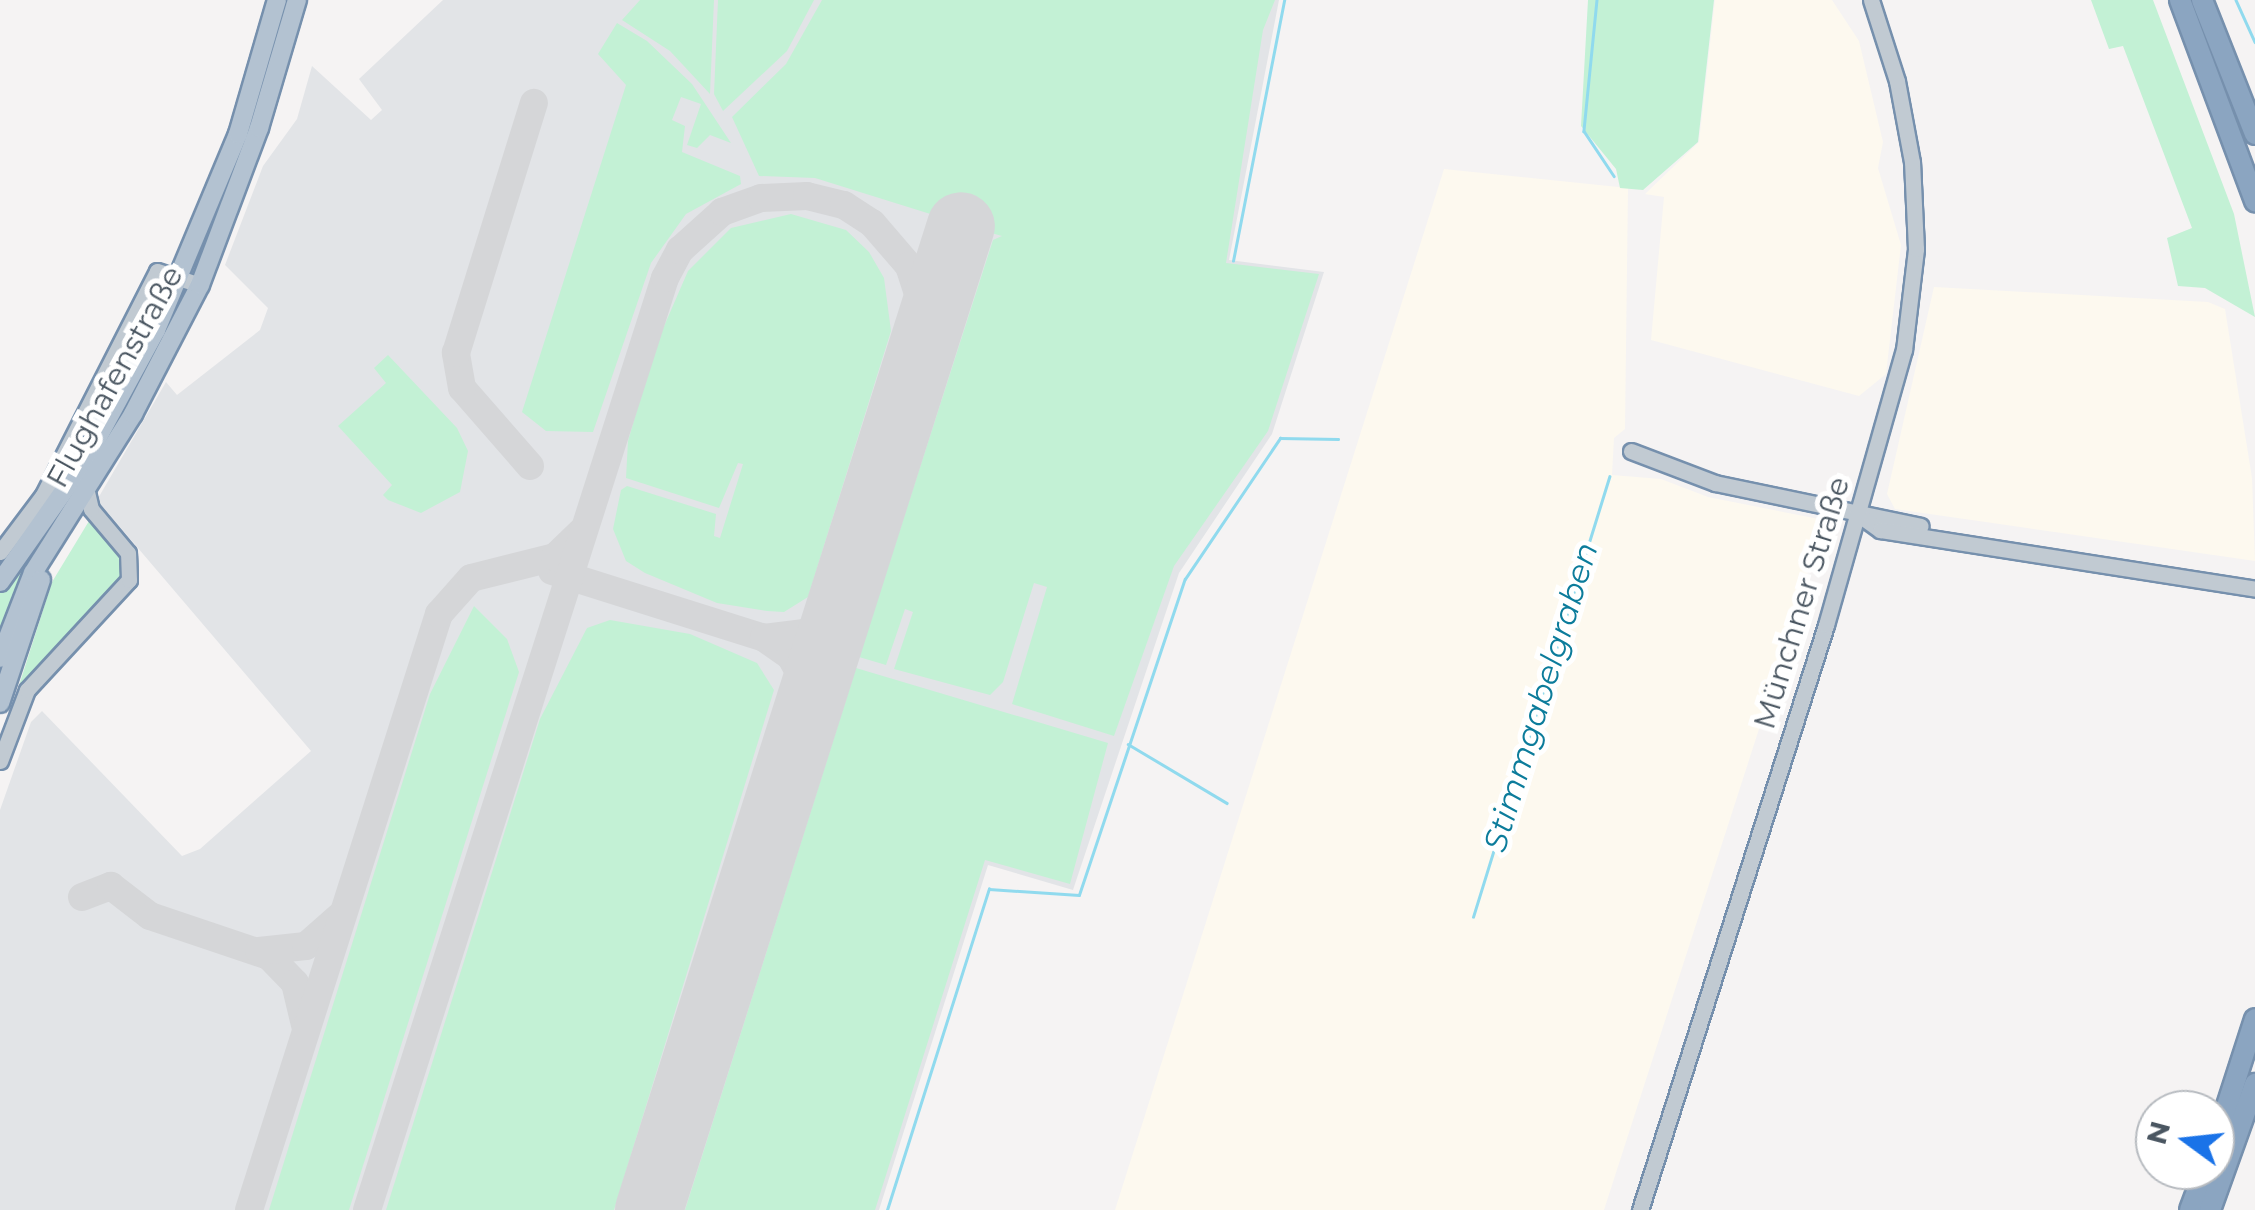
<!DOCTYPE html>
<html>
<head>
<meta charset="utf-8">
<style>
	body { margin:0 }
	#map { position:relative; width:2255px; height:1210px; overflow:hidden; background:#f5f3f3; font-family:Montserrat,sans-serif }
	div>[style] { position:absolute }
	.commercial>* { inset:0; background:#fdf9ef }
	.airport>* { inset:0; background:#e2e4e7 }
	.green>* { inset:0; background:#c3f1d5 }
	.stream>* { height:2.5px; margin:-1.25px; padding:0 1.25px; transform-origin:1.25px; border-radius:1.25px; background:#90daee }
	.taxiway>* { height:28px; margin:-14px; padding:0 14px; transform-origin:14px; border-radius:14px; background:#d5d6d8 }
	.runway>* { height:68px; margin:-34px; padding:0 34px; transform-origin:34px; border-radius:34px; background:#d5d6d8 }
	.roads { filter:drop-shadow(2px 0 #7690ad) drop-shadow(-2px 0 #7690ad) drop-shadow(0 2px #7690ad) drop-shadow(0 -2px #7690ad) }
	.minor>* { height:15px; margin:-7.5px; padding:0 7.5px; transform-origin:7.5px; border-radius:7.5px; background:#c1cad2 }
	.major>* { height:18px; margin:-9px; padding:0 9px; transform-origin:9px; border-radius:9px; background:#b3c2d1 }
	.highway>* { height:20px; margin:-10px; padding:0 10px; transform-origin:10px; border-radius:10px; background:#8ba5c1 }
	span { translate:-50% -50%; white-space:nowrap; text-align:center; line-height:1.15; -webkit-text-stroke:10px #fff; paint-order:stroke }
	.street-label { font-size:30px; color:#4a5661 }
	.water-label { font-size:32px; color:#0c7c9b; font-style:italic }
	.north { position:absolute; left:2135px; top:1090px; width:100px; height:100px; box-sizing:border-box; background:#fff; border:2px solid #b7bbc0; border-radius:50%; rotate:285deg; font-size:28px; font-weight:700; line-height:40px; text-align:center; color:#4a5661 }
	.north::after { content:''; display:block; margin:auto; width:35px; height:45px; background:#1a73e8; clip-path:polygon(50% 0,100% 100%,50% 72%,0 100%) }
</style>
</head>
<body>
<div id="map">
	<div class="commercial">
		<div style="clip-path:polygon(1715px 0,1832px 0,1859px 41px,1883px 142px,1878px 168px,1901px 245px,1886px 374px,1859px 396px,1651px 340px,1664px 197px,1645px 194px,1699px 142px)"></div>
		<div style="clip-path:polygon(1444px 169px,1628px 188px,1625px 429px,1614px 438px,1612px 475px,1661px 479px,1708px 497px,1824px 520px,1769px 698px,1604px 1210px,1115px 1210px)"></div>
		<div style="clip-path:polygon(1934px 287px,2208px 302px,2225px 309px,2252px 478px,2255px 561px,1895px 509px,1887px 494px)"></div>
	</div>
	<div class="airport">
		<div style="clip-path:polygon(443px 0,1279px 0,1229px 260px,1324px 272px,1272px 434px,1179px 573px,1073px 890px,988px 865px,879px 1210px,0 1210px,0 810px,31px 722px,42px 711px,182px 856px,200px 849px,311px 751px,97px 500px,166px 382px,177px 395px,260px 330px,268px 308px,225px 265px,263px 166px,297px 119px,312px 66px,371px 120px,382px 110px,359px 79px)"></div>
	</div>
	<div class="green">
		<div style="clip-path:polygon(640px 0,714px 0,710px 94px,670px 51px,622px 20px)"></div>
		<div style="clip-path:polygon(718px 0,814px 0,787px 51px,723px 111px,714px 94px)"></div>
		<div style="clip-path:polygon(822px 0,1275px 0,1263px 30px,1226px 263px,1319px 274px,1268px 431px,1174px 566px,1114px 736px,1012px 704px,1047px 587px,1034px 583px,1003px 682px,990px 695px,894px 669px,913px 612px,905px 609px,886px 665px,859px 657px,993px 240px,1002px 236px,984px 231px,987px 218px,945px 205px,940px 217px,815px 178px,759px 176px,732px 117px,786px 64px)"></div>
		<div style="clip-path:polygon(1588px 0,1714px 0,1698px 142px,1643px 190px,1620px 188px,1616px 169px,1581px 126px)"></div>
		<div style="clip-path:polygon(2091px 0,2153px 0,2234px 214px,2255px 317px,2205px 288px,2178px 286px,2167px 238px,2192px 228px,2123px 46px,2109px 49px)"></div>
		<div style="clip-path:polygon(617px 23px,647px 41px,692px 84px,731px 143px,710px 135px,697px 148px,687px 145px,701px 104px,681px 97px,672px 120px,685px 126px,682px 152px,740px 176px,741px 184px,686px 214px,651px 263px,593px 432px,546px 431px,522px 412px,626px 85px,598px 54px)"></div>
		<div style="clip-path:polygon(791px 214px,846px 230px,869px 252px,884px 278px,891px 331px,808px 597px,784px 612px,767px 611px,717px 603px,645px 573px,626px 561px,613px 529px,621px 490px,627px 486px,716px 514px,714px 536px,720px 538px,743px 464px,738px 463px,719px 508px,626px 478px,628px 441px,655px 347px,688px 271px,731px 228px)"></div>
		<div style="clip-path:polygon(155px 288px,165px 299px,50px 508px,0 568px,0 558px,42px 506px,93px 417px)"></div>
		<div style="clip-path:polygon(388px 355px,457px 428px,468px 451px,460px 492px,421px 513px,388px 500px,383px 495px,392px 485px,338px 426px,386px 383px,374px 368px)"></div>
		<div style="clip-path:polygon(89px 521px,124px 559px,122px 581px,28px 679px,0 745px,52px 582px)"></div>
		<div style="clip-path:polygon(34px 549px,38px 553px,0 639px,0 593px)"></div>
		<div style="clip-path:polygon(474px 606px,507px 639px,519px 672px,349px 1210px,269px 1210px,430px 694px)"></div>
		<div style="clip-path:polygon(610px 620px,690px 634px,757px 663px,774px 690px,614px 1210px,386px 1210px,540px 719px,587px 628px)"></div>
		<div style="clip-path:polygon(856px 668px,1108px 743px,1070px 884px,985px 860px,875px 1210px,685px 1210px)"></div>
	</div>
	<div class="stream">
		<div style="left:1597px;top:0;width:132px;rotate:95.7deg"></div>
		<div style="left:1584px;top:131px;width:54px;rotate:56.3deg"></div>
		<div style="left:2236px;top:0;width:46px;rotate:65.7deg"></div>
		<div style="left:1233px;top:261px;width:266px;rotate:-78.9deg"></div>
		<div style="left:1128px;top:744px;width:115px;rotate:30.8deg"></div>
		<div style="left:1473px;top:917px;width:461px;rotate:-72.8deg"></div>
		<div style="left:887px;top:1210px;width:337px;rotate:-72.4deg"></div>
		<div style="left:989px;top:889px;width:90px;rotate:3.8deg"></div>
		<div style="left:1079px;top:895px;width:333px;rotate:-71.5deg"></div>
		<div style="left:1185px;top:579px;width:170px;rotate:-56deg"></div>
		<div style="left:1280px;top:438px;width:58px;rotate:1deg"></div>
	</div>
	<div class="taxiway">
		<div style="left:530px;top:466px;width:103px;rotate:-131.1deg"></div>
		<div style="left:462px;top:388px;width:36px;rotate:-100deg"></div>
		<div style="left:456px;top:353px;width:262px;rotate:-72.7deg"></div>
		<div style="left:552px;top:571px;width:222px;rotate:17.5deg"></div>
		<div style="left:801px;top:730px;width:51px;rotate:-87.8deg"></div>
		<div style="left:803px;top:679px;width:26px;rotate:-119deg"></div>
		<div style="left:790px;top:656px;width:32px;rotate:-145deg"></div>
		<div style="left:764px;top:638px;width:47px;rotate:-7.3deg"></div>
		<div style="left:811px;top:632px;width:52px;rotate:-48.9deg"></div>
		<div style="left:82px;top:897px;width:31px;rotate:-21deg"></div>
		<div style="left:111px;top:886px;width:49px;rotate:37.6deg"></div>
		<div style="left:150px;top:916px;width:126px;rotate:18.6deg"></div>
		<div style="left:269px;top:956px;width:37px;rotate:46deg"></div>
		<div style="left:295px;top:983px;width:43px;rotate:76.6deg"></div>
		<div style="left:259px;top:951px;width:47px;rotate:-6.1deg"></div>
		<div style="left:306px;top:946px;width:45px;rotate:-41.4deg"></div>
		<div style="left:249px;top:1210px;width:626px;rotate:-72.32deg"></div>
		<div style="left:439px;top:614px;width:48px;rotate:-48.4deg"></div>
		<div style="left:471px;top:578px;width:87px;rotate:-14deg"></div>
		<div style="left:555px;top:557px;width:36px;rotate:-44deg"></div>
		<div style="left:367px;top:1210px;width:978px;rotate:-72.27deg"></div>
		<div style="left:665px;top:278px;width:32px;rotate:-62deg"></div>
		<div style="left:680px;top:250px;width:57px;rotate:-42.1deg"></div>
		<div style="left:722px;top:212px;width:41px;rotate:-19.7deg"></div>
		<div style="left:761px;top:198px;width:46px;rotate:-2.5deg"></div>
		<div style="left:807px;top:196px;width:38px;rotate:14deg"></div>
		<div style="left:844px;top:205px;width:33px;rotate:33deg"></div>
		<div style="left:872px;top:223px;width:57px;rotate:49.3deg"></div>
		<div style="left:909px;top:266px;width:39px;rotate:72deg"></div>
		<div style="left:921px;top:303px;width:50px;rotate:90deg"></div>
	</div>
	<div class="runway">
		<div style="left:649px;top:1210px;width:1032px;rotate:-72.41deg"></div>
	</div>
	<div class="roads">
		<div class="minor">
			<div style="left:1631px;top:451px;width:90px;rotate:20.9deg"></div>
			<div style="left:1715px;top:483px;width:210px;rotate:11.8deg"></div>
			<div style="left:1859px;top:515px;width:26px;rotate:36deg"></div>
			<div style="left:1880px;top:530px;width:380px;rotate:8.9deg"></div>
			<div style="left:0;top:552px;width:71px;rotate:-53deg"></div>
			<div style="left:43px;top:495px;width:251px;rotate:-63deg"></div>
			<div style="left:157px;top:271px;width:45px;rotate:18deg"></div>
			<div style="left:0;top:761px;width:76px;rotate:-69.2deg"></div>
			<div style="left:27px;top:690px;width:150px;rotate:-47.2deg"></div>
			<div style="left:129px;top:580px;width:27px;rotate:-92deg"></div>
			<div style="left:128px;top:553px;width:57px;rotate:-130.1deg"></div>
			<div style="left:91px;top:509px;width:22px;rotate:-103deg"></div>
			<div style="left:1640px;top:1210px;width:614px;rotate:-72.36deg"></div>
			<div style="left:1826px;top:625px;width:286px;rotate:-74.2deg"></div>
			<div style="left:1904px;top:350px;width:102px;rotate:-83.2deg"></div>
			<div style="left:1916px;top:249px;width:87px;rotate:-92.6deg"></div>
			<div style="left:1912px;top:162px;width:82px;rotate:-100.5deg"></div>
			<div style="left:1897px;top:81px;width:85px;rotate:-107.8deg"></div>
		</div>
		<div class="major">
			<div style="left:0;top:582px;width:148px;rotate:-54.9deg"></div>
			<div style="left:85px;top:461px;width:149px;rotate:-61.5deg"></div>
			<div style="left:156px;top:330px;width:212px;rotate:-67.3deg"></div>
			<div style="left:238px;top:134px;width:140px;rotate:-73.8deg"></div>
			<div style="left:0;top:658px;width:91px;rotate:-68.8deg"></div>
			<div style="left:33px;top:573px;width:188px;rotate:-57.8deg"></div>
			<div style="left:133px;top:414px;width:145px;rotate:-62.6deg"></div>
			<div style="left:200px;top:285px;width:168px;rotate:-69.4deg"></div>
			<div style="left:259px;top:128px;width:134px;rotate:-73.5deg"></div>
			<div style="left:0;top:703px;width:130px;rotate:-71.6deg"></div>
		</div>
		<div class="highway">
			<div style="left:2180px;top:0;width:215px;rotate:69.5deg"></div>
			<div style="left:2202px;top:0;width:144px;rotate:68.4deg"></div>
			<div style="left:2215px;top:1143px;width:130px;rotate:-72.1deg"></div>
			<div style="left:2190px;top:1210px;width:43px;rotate:-69.4deg"></div>
			<div style="left:2210px;top:1210px;width:134px;rotate:-70.3deg"></div>
		</div>
	</div>
	<div class="street-label">
		<span style="left:115px;top:377px;rotate:-61deg">Flughafenstraße</span>
		<span style="left:1802px;top:603px;rotate:-73deg">Münchner Straße</span>
	</div>
	<div class="water-label">
		<span style="left:1541px;top:697px;rotate:-73deg">Stimmgabelgraben</span>
	</div>
	<div class="north">N</div>
</div>
</body>
</html>
